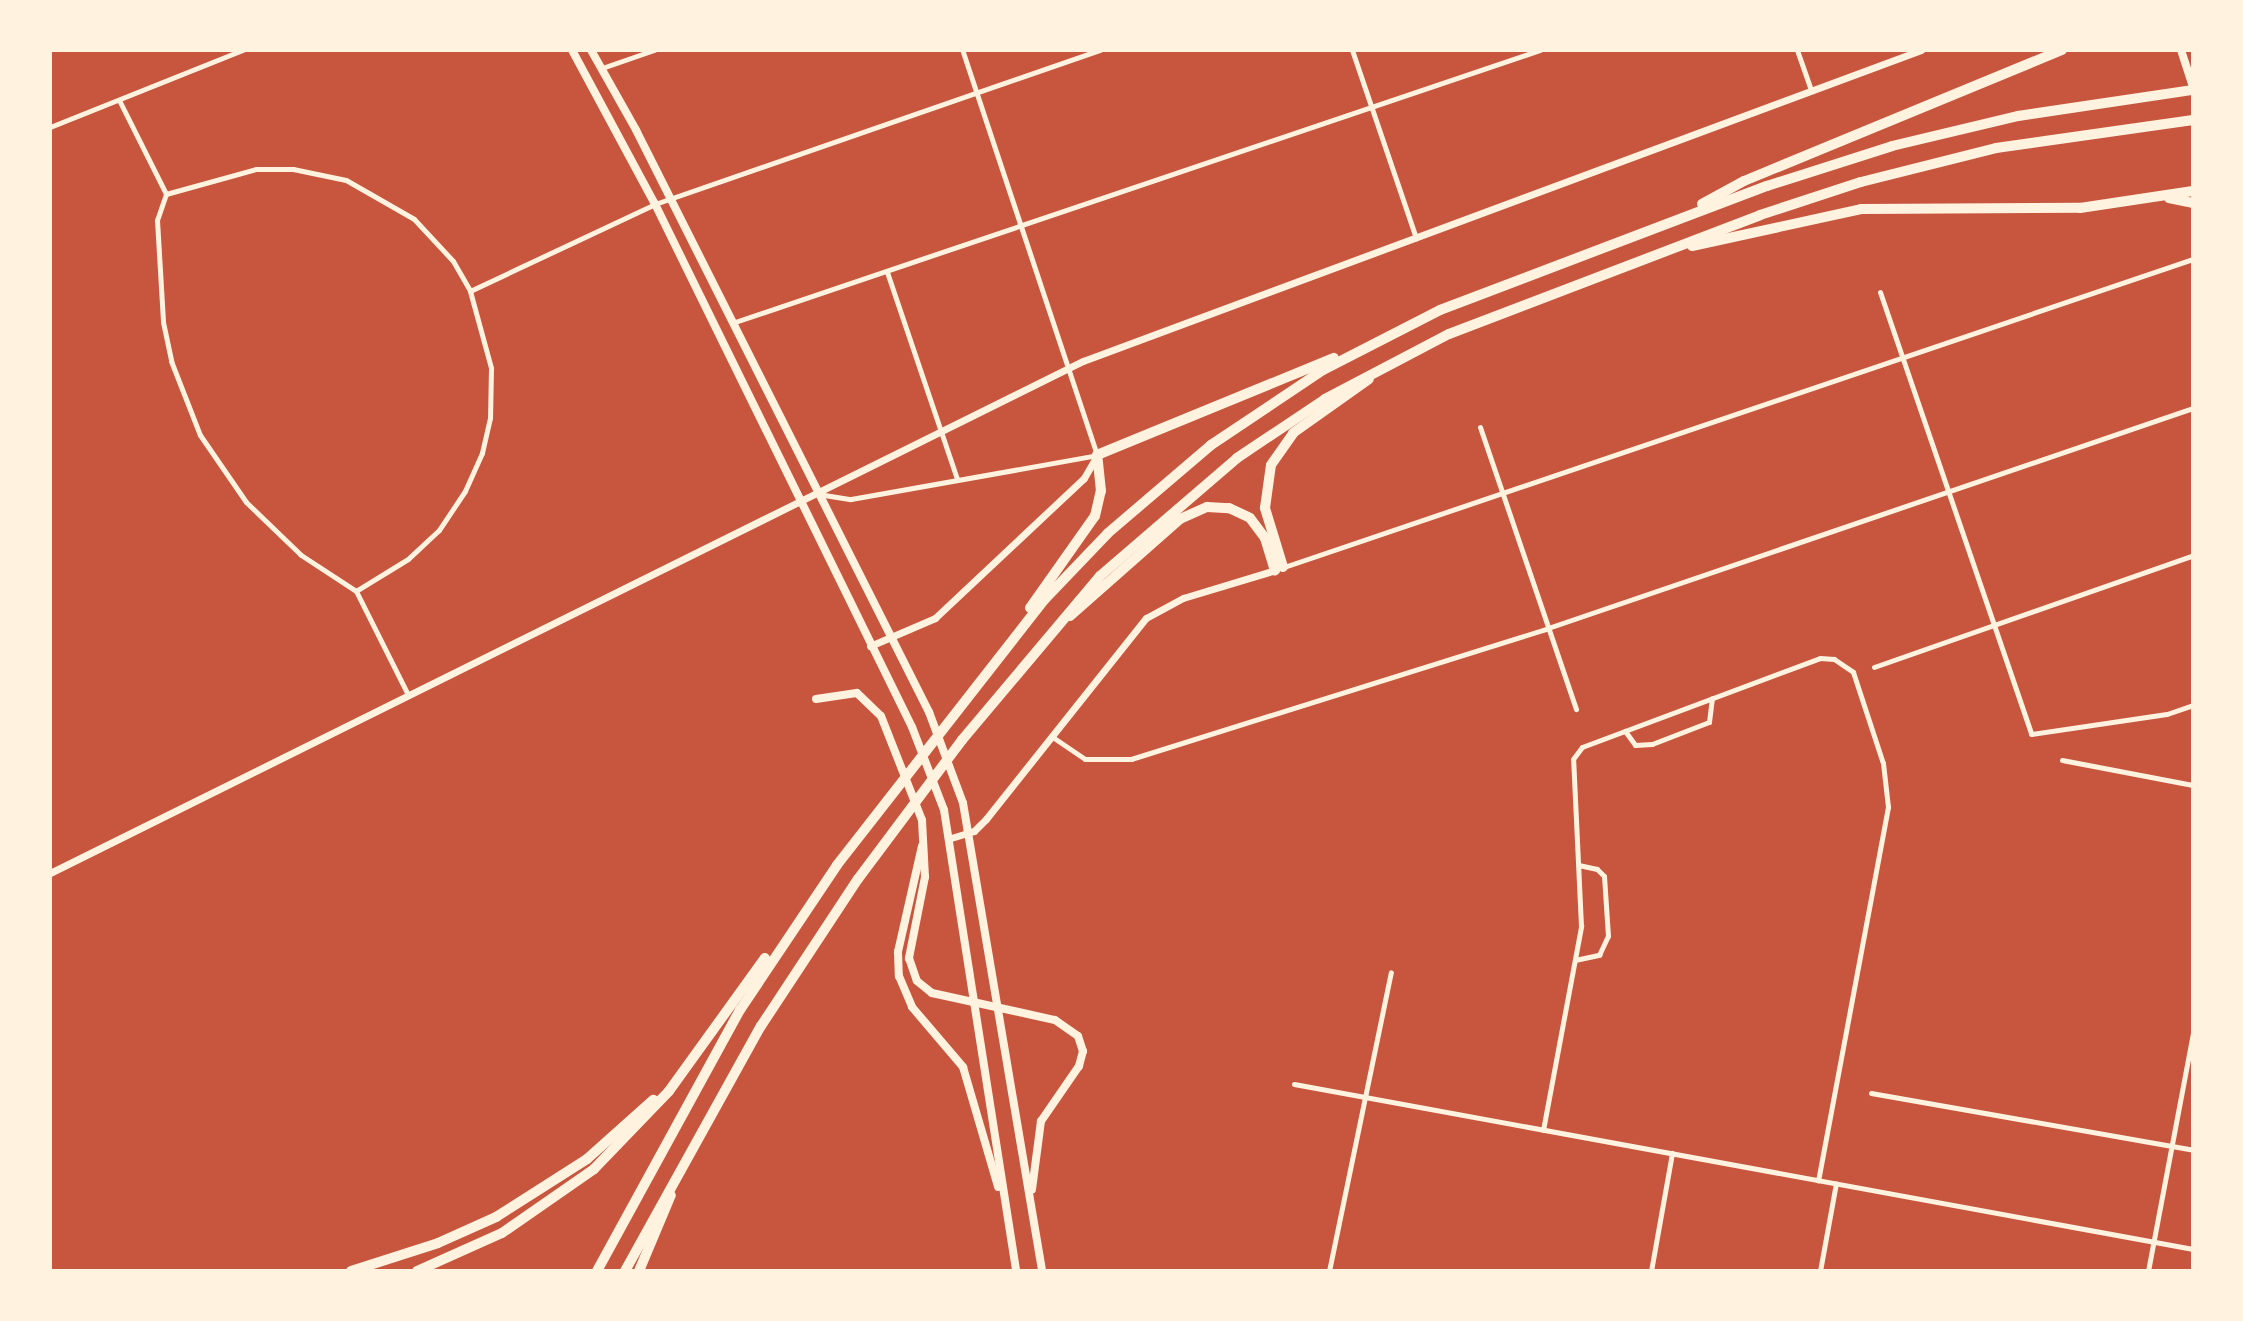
<!DOCTYPE html>
<html>
<head>
<meta charset="utf-8">
<style>
	body { margin:0 }
	#map { position:relative; width:2243px; height:1321px; overflow:hidden; background:#c8553d; font-family:Figtree,sans-serif }
	div>[style] { position:absolute }
	.minor>* { height:5px; margin:-2.5px; padding:0 2.5px; transform-origin:2.5px; border-radius:2.5px; background:#fff3e0 }
	.tertiary>* { height:7px; margin:-3.5px; padding:0 3.5px; transform-origin:3.5px; border-radius:3.5px; background:#fff3e0 }
	.primary>* { height:8px; margin:-4px; padding:0 4px; transform-origin:4px; border-radius:4px; background:#fff3e0 }
	.motorway>* { height:10px; margin:-5px; padding:0 5px; transform-origin:5px; border-radius:5px; background:#fff3e0 }
	span { translate:-50% -50%; white-space:nowrap; text-align:center; line-height:1.15; -webkit-text-stroke:7px #fff3e0; paint-order:stroke }
	.frame { position:absolute; inset:0; border:52px solid #fff3e0; pointer-events:none }
</style>
</head>
<body>
<div id="map">
	<div class="minor">
		<div style="left:1352px;top:50px;width:199px;rotate:71.2deg"></div>
		<div style="left:1797px;top:50px;width:42px;rotate:70.7deg"></div>
		<div style="left:602px;top:68px;width:55px;rotate:-19.1deg"></div>
		<div style="left:119px;top:100px;width:105px;rotate:63.4deg"></div>
		<div style="left:166px;top:194px;width:28px;rotate:109deg"></div>
		<div style="left:157px;top:220px;width:102px;rotate:86.6deg"></div>
		<div style="left:163px;top:322px;width:40px;rotate:78deg"></div>
		<div style="left:171px;top:361px;width:79px;rotate:68.6deg"></div>
		<div style="left:200px;top:435px;width:81px;rotate:55.5deg"></div>
		<div style="left:246px;top:502px;width:76px;rotate:43.9deg"></div>
		<div style="left:301px;top:555px;width:66px;rotate:33.2deg"></div>
		<div style="left:356px;top:591px;width:116px;rotate:63.4deg"></div>
		<div style="left:50px;top:127px;width:208px;rotate:-21.8deg"></div>
		<div style="left:166px;top:194px;width:93px;rotate:-15.5deg"></div>
		<div style="left:256px;top:169px;width:37px"></div>
		<div style="left:293px;top:169px;width:54px;rotate:11.7deg"></div>
		<div style="left:346px;top:180px;width:78px;rotate:29.8deg"></div>
		<div style="left:414px;top:219px;width:57px;rotate:47.1deg"></div>
		<div style="left:453px;top:261px;width:34px;rotate:60deg"></div>
		<div style="left:470px;top:291px;width:80px;rotate:74.7deg"></div>
		<div style="left:491px;top:368px;width:50px;rotate:91.1deg"></div>
		<div style="left:490px;top:418px;width:36px;rotate:103deg"></div>
		<div style="left:482px;top:453px;width:42px;rotate:114.1deg"></div>
		<div style="left:465px;top:491px;width:47px;rotate:123.7deg"></div>
		<div style="left:439px;top:530px;width:42px;rotate:136.9deg"></div>
		<div style="left:408px;top:559px;width:61px;rotate:148.4deg"></div>
		<div style="left:887px;top:272px;width:219px;rotate:71.3deg"></div>
		<div style="left:470px;top:291px;width:204px;rotate:-25.2deg"></div>
		<div style="left:655px;top:204px;width:471px;rotate:-19.1deg"></div>
		<div style="left:1880px;top:292px;width:467px;rotate:71.1deg"></div>
		<div style="left:2031px;top:734px;width:137px;rotate:-8.4deg"></div>
		<div style="left:2167px;top:714px;width:28px;rotate:-19deg"></div>
		<div style="left:732px;top:323px;width:853px;rotate:-18.67deg"></div>
		<div style="left:1480px;top:427px;width:298px;rotate:71.2deg"></div>
		<div style="left:818px;top:494px;width:33px;rotate:9deg"></div>
		<div style="left:851px;top:499px;width:250px;rotate:-10.1deg"></div>
		<div style="left:1097px;top:455px;width:427px;rotate:-108.4deg"></div>
		<div style="left:1284px;top:567px;width:960px;rotate:-18.72deg"></div>
		<div style="left:1874px;top:667px;width:338px;rotate:-19.3deg"></div>
		<div style="left:1625px;top:731px;width:17px;rotate:54deg"></div>
		<div style="left:1635px;top:745px;width:17px;rotate:-3deg"></div>
		<div style="left:1652px;top:744px;width:61px;rotate:-21.1deg"></div>
		<div style="left:1709px;top:722px;width:24px;rotate:-83deg"></div>
		<div style="left:1051px;top:736px;width:41px;rotate:34.1deg"></div>
		<div style="left:1085px;top:759px;width:46px"></div>
		<div style="left:1131px;top:759px;width:437px;rotate:-17.4deg"></div>
		<div style="left:1548px;top:628px;width:681px;rotate:-18.83deg"></div>
		<div style="left:2062px;top:760px;width:133px;rotate:10.8deg"></div>
		<div style="left:1575px;top:960px;width:25px;rotate:-12deg"></div>
		<div style="left:1599px;top:955px;width:21px;rotate:-65deg"></div>
		<div style="left:1608px;top:936px;width:60px;rotate:-93.8deg"></div>
		<div style="left:1604px;top:876px;width:10px;rotate:-135deg"></div>
		<div style="left:1597px;top:869px;width:19px;rotate:-168deg"></div>
		<div style="left:1294px;top:1084px;width:914px;rotate:10.4deg"></div>
		<div style="left:1871px;top:1093px;width:327px;rotate:10deg"></div>
		<div style="left:1543px;top:1130px;width:208px;rotate:-79.4deg"></div>
		<div style="left:1581px;top:926px;width:167px;rotate:-92.7deg"></div>
		<div style="left:1573px;top:759px;width:15px;rotate:-53deg"></div>
		<div style="left:1582px;top:747px;width:254px;rotate:-20.5deg"></div>
		<div style="left:1820px;top:658px;width:14px;rotate:4deg"></div>
		<div style="left:1834px;top:659px;width:23px;rotate:34deg"></div>
		<div style="left:1853px;top:672px;width:96px;rotate:71.8deg"></div>
		<div style="left:1883px;top:763px;width:44px;rotate:83.5deg"></div>
		<div style="left:1888px;top:807px;width:380px;rotate:100.6deg"></div>
		<div style="left:1329px;top:1271px;width:305px;rotate:-78.3deg"></div>
		<div style="left:1651px;top:1271px;width:120px;rotate:-79.9deg"></div>
		<div style="left:1820px;top:1271px;width:89px;rotate:-79.7deg"></div>
		<div style="left:2148px;top:1271px;width:242px;rotate:-79.3deg"></div>
	</div>
	<div class="tertiary">
		<div style="left:870px;top:646px;width:71px;rotate:-23.3deg"></div>
		<div style="left:935px;top:618px;width:204px;rotate:-43.2deg"></div>
		<div style="left:1084px;top:478px;width:24px;rotate:-60deg"></div>
		<div style="left:951px;top:838px;width:24px;rotate:-17deg"></div>
		<div style="left:974px;top:831px;width:17px;rotate:-45deg"></div>
		<div style="left:986px;top:819px;width:257px;rotate:-51.5deg"></div>
		<div style="left:1146px;top:618px;width:42px;rotate:-28.4deg"></div>
		<div style="left:1183px;top:598px;width:97px;rotate:-16.8deg"></div>
		<div style="left:50px;top:873px;width:1153px;rotate:-26.37deg"></div>
		<div style="left:1083px;top:361px;width:894px;rotate:-20.36deg"></div>
	</div>
	<div class="primary">
		<div style="left:572px;top:50px;width:175px;rotate:61.7deg"></div>
		<div style="left:655px;top:204px;width:583px;rotate:63.83deg"></div>
		<div style="left:912px;top:727px;width:89px;rotate:68.9deg"></div>
		<div style="left:944px;top:810px;width:467px;rotate:81.1deg"></div>
		<div style="left:591px;top:50px;width:92px;rotate:60.6deg"></div>
		<div style="left:636px;top:130px;width:652px;rotate:63.28deg"></div>
		<div style="left:929px;top:712px;width:97px;rotate:69.5deg"></div>
		<div style="left:963px;top:803px;width:475px;rotate:80.4deg"></div>
		<div style="left:2181px;top:50px;width:39px;rotate:72deg"></div>
		<div style="left:816px;top:699px;width:41px;rotate:-8.3deg"></div>
		<div style="left:857px;top:693px;width:33px;rotate:44deg"></div>
		<div style="left:881px;top:716px;width:112px;rotate:68.5deg"></div>
		<div style="left:922px;top:820px;width:57px;rotate:87deg"></div>
		<div style="left:925px;top:877px;width:83px;rotate:101.2deg"></div>
		<div style="left:909px;top:958px;width:24px;rotate:71deg"></div>
		<div style="left:917px;top:981px;width:19px;rotate:39deg"></div>
		<div style="left:932px;top:993px;width:126px;rotate:12.4deg"></div>
		<div style="left:1055px;top:1020px;width:28px;rotate:35deg"></div>
		<div style="left:1078px;top:1036px;width:16px;rotate:72deg"></div>
		<div style="left:1083px;top:1051px;width:16px;rotate:105deg"></div>
		<div style="left:1079px;top:1066px;width:67px;rotate:124.6deg"></div>
		<div style="left:1041px;top:1121px;width:69px;rotate:97.5deg"></div>
		<div style="left:922px;top:846px;width:109px;rotate:102.8deg"></div>
		<div style="left:898px;top:952px;width:24px;rotate:88deg"></div>
		<div style="left:899px;top:976px;width:34px;rotate:67deg"></div>
		<div style="left:912px;top:1007px;width:79px;rotate:49.6deg"></div>
		<div style="left:963px;top:1067px;width:125px;rotate:73.7deg"></div>
	</div>
	<div class="motorway">
		<div style="left:2169px;top:198px;width:25px;rotate:12deg"></div>
		<div style="left:1702px;top:204px;width:48px;rotate:-28.7deg"></div>
		<div style="left:1744px;top:181px;width:344px;rotate:-22.4deg"></div>
		<div style="left:1692px;top:246px;width:173px;rotate:-12.3deg"></div>
		<div style="left:1861px;top:209px;width:219px;rotate:-0.3deg"></div>
		<div style="left:2080px;top:208px;width:114px;rotate:-8.6deg"></div>
		<div style="left:1283px;top:567px;width:62px;rotate:-107deg"></div>
		<div style="left:1265px;top:508px;width:43px;rotate:-82.1deg"></div>
		<div style="left:1271px;top:465px;width:39px;rotate:-55deg"></div>
		<div style="left:1293px;top:433px;width:93px;rotate:-35.4deg"></div>
		<div style="left:1030px;top:608px;width:113px;rotate:-54.8deg"></div>
		<div style="left:1095px;top:516px;width:26px;rotate:-77deg"></div>
		<div style="left:1101px;top:491px;width:36px;rotate:-96deg"></div>
		<div style="left:1097px;top:455px;width:256px;rotate:-22.3deg"></div>
		<div style="left:1070px;top:616px;width:147px;rotate:-41.4deg"></div>
		<div style="left:1180px;top:519px;width:30px;rotate:-24deg"></div>
		<div style="left:1207px;top:507px;width:22px;rotate:3deg"></div>
		<div style="left:1229px;top:508px;width:23px;rotate:25deg"></div>
		<div style="left:1250px;top:518px;width:25px;rotate:53deg"></div>
		<div style="left:1265px;top:538px;width:34px;rotate:73deg"></div>
		<div style="left:351px;top:1271px;width:91px;rotate:-17.8deg"></div>
		<div style="left:438px;top:1243px;width:64px;rotate:-24.1deg"></div>
		<div style="left:496px;top:1217px;width:108px;rotate:-32.5deg"></div>
		<div style="left:587px;top:1159px;width:89px;rotate:-41.8deg"></div>
		<div style="left:417px;top:1271px;width:93px;rotate:-24.1deg"></div>
		<div style="left:502px;top:1233px;width:112px;rotate:-34.8deg"></div>
		<div style="left:594px;top:1169px;width:108px;rotate:-46.1deg"></div>
		<div style="left:669px;top:1091px;width:164px;rotate:-54.2deg"></div>
		<div style="left:597px;top:1271px;width:298px;rotate:-61.3deg"></div>
		<div style="left:740px;top:1010px;width:174px;rotate:-56.2deg"></div>
		<div style="left:837px;top:865px;width:338px;rotate:-52deg"></div>
		<div style="left:1045px;top:599px;width:91px;rotate:-46.3deg"></div>
		<div style="left:1108px;top:533px;width:135px;rotate:-40.5deg"></div>
		<div style="left:1211px;top:445px;width:135px;rotate:-33.8deg"></div>
		<div style="left:1323px;top:370px;width:131px;rotate:-27.1deg"></div>
		<div style="left:1440px;top:310px;width:350px;rotate:-20.8deg"></div>
		<div style="left:1767px;top:186px;width:131px;rotate:-17.7deg"></div>
		<div style="left:1892px;top:146px;width:130px;rotate:-13.4deg"></div>
		<div style="left:2018px;top:116px;width:177px;rotate:-8.5deg"></div>
		<div style="left:625px;top:1271px;width:280px;rotate:-61deg"></div>
		<div style="left:761px;top:1026px;width:176px;rotate:-56.6deg"></div>
		<div style="left:858px;top:879px;width:174px;rotate:-53.2deg"></div>
		<div style="left:962px;top:740px;width:214px;rotate:-49.9deg"></div>
		<div style="left:1100px;top:576px;width:181px;rotate:-40.7deg"></div>
		<div style="left:1237px;top:458px;width:106px;rotate:-33.8deg"></div>
		<div style="left:1325px;top:399px;width:140px;rotate:-27.7deg"></div>
		<div style="left:1449px;top:334px;width:333px;rotate:-20.9deg"></div>
		<div style="left:1760px;top:215px;width:106px;rotate:-18.1deg"></div>
		<div style="left:1861px;top:182px;width:139px;rotate:-14.1deg"></div>
		<div style="left:1996px;top:148px;width:199px;rotate:-8.1deg"></div>
		<div style="left:639px;top:1271px;width:82px;rotate:-67.2deg"></div>
	</div>
	<div class="frame"></div>
</div>
</body>
</html>
